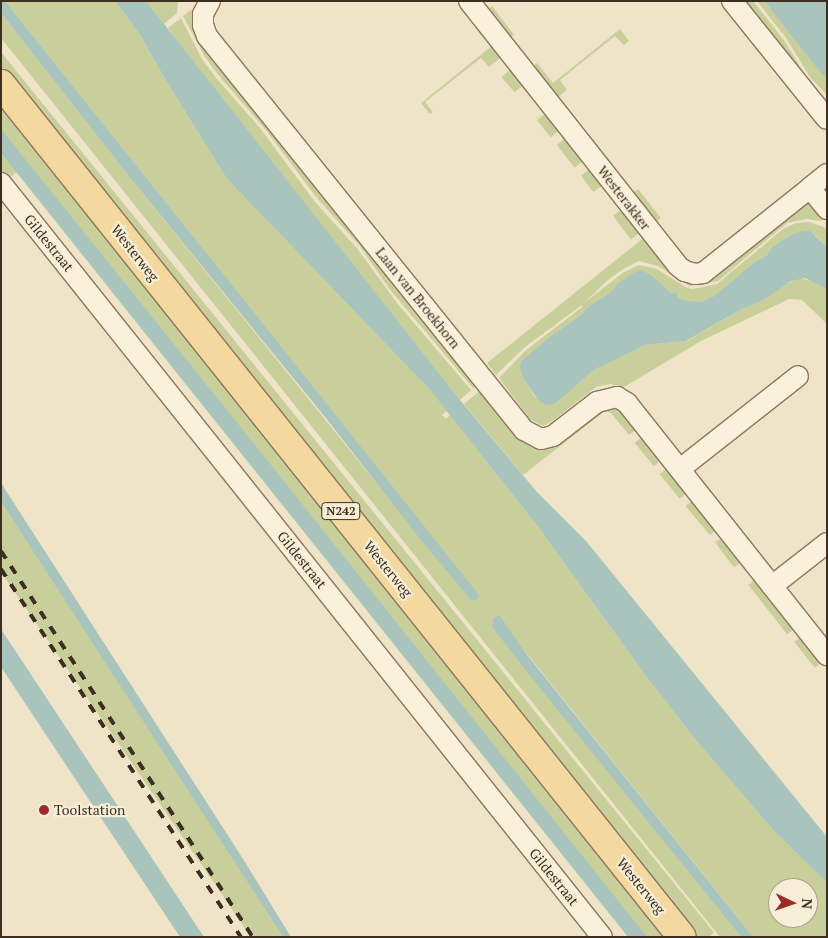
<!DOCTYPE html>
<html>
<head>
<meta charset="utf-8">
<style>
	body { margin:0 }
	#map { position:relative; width:828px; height:938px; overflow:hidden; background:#f0e4c8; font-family:"PT Serif",serif }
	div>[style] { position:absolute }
	.green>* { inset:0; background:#c9cf9b; transform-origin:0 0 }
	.water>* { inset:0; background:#a9c4bc }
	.roads { filter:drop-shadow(1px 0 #8d765c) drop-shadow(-1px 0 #8d765c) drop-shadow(0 1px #8d765c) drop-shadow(0 -1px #8d765c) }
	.street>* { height:20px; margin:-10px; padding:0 10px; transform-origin:10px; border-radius:10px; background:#faf1dc }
	.primary>* { height:28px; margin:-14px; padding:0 14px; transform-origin:14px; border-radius:14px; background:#f3d9a0 }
	.rail>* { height:4px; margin-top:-2px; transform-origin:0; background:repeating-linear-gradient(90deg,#3d2e20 0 9px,transparent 0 18px) }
	.dots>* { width:14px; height:14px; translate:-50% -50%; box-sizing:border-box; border:2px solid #f7eed8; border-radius:50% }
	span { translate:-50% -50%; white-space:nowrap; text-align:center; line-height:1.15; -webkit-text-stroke:4.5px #f7eed8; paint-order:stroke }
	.shield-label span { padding:1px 4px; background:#f7eed8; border:1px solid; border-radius:4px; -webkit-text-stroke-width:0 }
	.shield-label { font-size:12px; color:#3d2e20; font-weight:700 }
	.street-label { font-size:14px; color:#3d2e20 }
	.poi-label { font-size:14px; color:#3d2e20 }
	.left { translate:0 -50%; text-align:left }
	.frame { position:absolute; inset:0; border:2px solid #3d2e20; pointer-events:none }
	.north { position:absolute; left:768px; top:878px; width:50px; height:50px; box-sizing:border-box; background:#f7eed8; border:1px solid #ada18e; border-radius:50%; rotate:93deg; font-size:14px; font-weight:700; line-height:20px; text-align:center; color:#3d2e20 }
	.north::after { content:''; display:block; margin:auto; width:18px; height:22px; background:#9e2a2b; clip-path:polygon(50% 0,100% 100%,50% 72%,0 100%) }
</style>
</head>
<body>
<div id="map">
	<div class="green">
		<div style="clip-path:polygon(evenodd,5px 1px,115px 1px,140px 35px,165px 79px,227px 179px,430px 390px,447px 411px,442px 415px,446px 419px,450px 415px,539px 528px,645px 675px,699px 744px,773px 830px,827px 883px,827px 937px,753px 937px,497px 616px,493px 619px,492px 627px,741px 937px,720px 937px,1px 38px,1px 13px,131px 179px,470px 599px,201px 246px,5px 1px,778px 888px,808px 888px,808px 918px,778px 918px,778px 888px)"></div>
		<div style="clip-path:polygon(146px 1px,178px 1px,177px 13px,164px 24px)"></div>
		<div style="clip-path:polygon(741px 1px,753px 1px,784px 40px,808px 80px,827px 100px,827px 109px)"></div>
		<div style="clip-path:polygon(757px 1px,764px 1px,827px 80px,827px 95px,810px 77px,786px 38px)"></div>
		<div style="clip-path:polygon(492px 6px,514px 35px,507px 40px,487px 10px)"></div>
		<div style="clip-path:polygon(191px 10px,196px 17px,478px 385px,473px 388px,391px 291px,359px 245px,316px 197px,266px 130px,219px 76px,205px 57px,183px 16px)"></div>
		<div style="clip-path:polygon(181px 18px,202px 59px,217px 79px,260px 128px,315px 202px,356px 247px,397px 303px,471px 390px,460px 400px,186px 53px,168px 28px)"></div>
		<div style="clip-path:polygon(620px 29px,629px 41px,624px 45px,615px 36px,560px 80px,567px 90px,555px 100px,530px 69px,537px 63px,553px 83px)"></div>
		<div style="clip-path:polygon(493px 45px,503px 56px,489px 67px,481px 58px,425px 102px,433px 112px,430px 114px,421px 103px)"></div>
		<div style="left:1px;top:52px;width:1133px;height:15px;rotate:51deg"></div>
		<div style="left:512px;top:68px;width:20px;height:14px;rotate:49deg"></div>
		<div style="left:1px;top:99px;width:1074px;height:30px;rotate:51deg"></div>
		<div style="left:547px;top:112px;width:22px;height:13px;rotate:51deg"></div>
		<div style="left:567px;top:137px;width:29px;height:13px;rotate:52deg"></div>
		<div style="clip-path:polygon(1px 153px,17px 172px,8px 179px,1px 171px)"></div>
		<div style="left:592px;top:167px;width:21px;height:14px;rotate:53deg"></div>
		<div style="clip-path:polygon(638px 189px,661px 218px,656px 222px,631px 195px)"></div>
		<div style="clip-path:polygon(804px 202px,810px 203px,826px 218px,821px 221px,806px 219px,787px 223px,718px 281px,689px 286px,658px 266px,639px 261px,623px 269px,608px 280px,585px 302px,624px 272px,639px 265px,657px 269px,687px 288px,693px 289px,717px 284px,783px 229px,796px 223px,809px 222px,824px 227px,827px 230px,827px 247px,815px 235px,791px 235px,772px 247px,767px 255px,752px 264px,714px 296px,701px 302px,683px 300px,677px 297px,677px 292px,671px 293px,636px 272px,618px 283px,611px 292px,589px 306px,581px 315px,548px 338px,521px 361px,524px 380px,535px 397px,555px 404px,594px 370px,645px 345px,687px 341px,738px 311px,762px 301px,782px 286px,799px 278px,812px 281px,827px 289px,827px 324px,802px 300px,789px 299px,701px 341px,624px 387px,610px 384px,596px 387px,551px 422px,543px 426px,530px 419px,499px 378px,525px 351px,582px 307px,582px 305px,525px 347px,496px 375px,487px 363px,646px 236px,680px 276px)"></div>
		<div style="left:624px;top:207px;width:30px;height:14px;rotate:53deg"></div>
		<div style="clip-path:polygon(482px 389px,524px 439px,602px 405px,614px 404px,637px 429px,629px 435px,611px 413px,605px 411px,523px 475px,464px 404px)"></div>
		<div style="left:643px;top:436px;width:30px;height:11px;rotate:50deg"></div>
		<div style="left:668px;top:467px;width:32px;height:11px;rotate:51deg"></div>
		<div style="left:694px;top:499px;width:38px;height:11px;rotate:50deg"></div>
		<div style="clip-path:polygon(1px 502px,182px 780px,283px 937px,251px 937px,1px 572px)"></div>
		<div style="left:724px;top:536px;width:31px;height:11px;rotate:53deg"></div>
		<div style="left:757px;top:578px;width:63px;height:11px;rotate:52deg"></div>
		<div style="left:803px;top:635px;width:33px;height:11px;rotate:52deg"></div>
	</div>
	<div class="water">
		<div style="clip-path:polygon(1px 1px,5px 1px,201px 246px,479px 595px,478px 598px,474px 601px,470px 599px,421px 540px,325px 417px,131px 179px,1px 13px)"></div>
		<div style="clip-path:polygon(115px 1px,146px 1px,460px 400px,536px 491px,586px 541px,827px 837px,827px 883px,773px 830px,699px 744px,645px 675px,539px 528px,430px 390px,227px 179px,165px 79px,140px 35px)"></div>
		<div style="clip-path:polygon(764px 1px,827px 1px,827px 80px,817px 68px)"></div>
		<div style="clip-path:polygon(1px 129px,255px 445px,647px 937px,628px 937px,176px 372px,1px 153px)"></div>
		<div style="clip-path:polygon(803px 231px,810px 231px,827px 247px,827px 289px,805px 278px,791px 281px,762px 301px,738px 311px,686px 341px,645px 345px,594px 370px,555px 404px,547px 405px,539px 401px,524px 380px,520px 368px,521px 361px,548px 338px,581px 315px,589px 306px,611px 292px,618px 283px,635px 272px,641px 270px,652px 276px,671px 293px,677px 292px,677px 297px,683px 300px,701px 302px,714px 296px,752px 264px,767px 255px,772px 247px,791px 235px)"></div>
		<div style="clip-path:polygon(1px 483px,245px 862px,291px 937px,283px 937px,1px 502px)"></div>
		<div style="clip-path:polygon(497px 616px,500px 616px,528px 656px,753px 937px,741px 937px,527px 672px,492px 627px,493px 619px)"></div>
		<div style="clip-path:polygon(1px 629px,204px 937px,180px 937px,1px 667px)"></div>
	</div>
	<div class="roads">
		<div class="street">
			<div style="left:210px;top:1px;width:15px;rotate:118deg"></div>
			<div style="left:203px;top:14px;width:11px;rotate:90deg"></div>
			<div style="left:203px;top:25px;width:12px;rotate:70deg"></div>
			<div style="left:207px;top:36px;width:506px;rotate:51.18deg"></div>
			<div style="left:524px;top:430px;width:19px;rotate:28deg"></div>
			<div style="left:541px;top:439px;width:12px;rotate:-14deg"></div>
			<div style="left:553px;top:436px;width:56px;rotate:-37.7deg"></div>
			<div style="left:597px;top:402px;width:21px;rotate:-14deg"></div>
			<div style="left:617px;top:397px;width:12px;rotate:31deg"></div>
			<div style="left:627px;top:403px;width:322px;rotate:51.6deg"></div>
			<div style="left:469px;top:1px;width:337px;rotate:51.7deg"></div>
			<div style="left:678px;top:266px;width:9px;rotate:36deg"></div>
			<div style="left:685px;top:271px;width:10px;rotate:17deg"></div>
			<div style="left:695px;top:274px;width:8px;rotate:-7deg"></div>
			<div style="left:703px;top:273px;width:137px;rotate:-38.5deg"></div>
			<div style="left:732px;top:1px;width:151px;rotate:51.2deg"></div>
			<div style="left:827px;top:174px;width:22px;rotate:141deg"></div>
			<div style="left:810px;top:188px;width:27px;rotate:51deg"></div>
			<div style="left:1px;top:183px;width:964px;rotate:51.44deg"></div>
			<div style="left:680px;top:469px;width:150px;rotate:-38.2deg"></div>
			<div style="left:772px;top:586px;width:70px;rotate:-38deg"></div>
		</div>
		<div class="primary">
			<div style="left:1px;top:84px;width:1091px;rotate:51.4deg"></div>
		</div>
	</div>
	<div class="rail">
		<div style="left:1px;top:551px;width:461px;rotate:56.9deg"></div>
		<div style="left:1px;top:569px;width:439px;rotate:56.9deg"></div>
	</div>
	<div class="dots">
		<div style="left:44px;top:810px;background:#9e2a2b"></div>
	</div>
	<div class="shield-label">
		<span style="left:341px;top:511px">N242</span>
	</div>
	<div class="street-label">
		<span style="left:624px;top:198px;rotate:52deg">Westerakker</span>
		<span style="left:49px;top:243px;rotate:51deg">Gildestraat</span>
		<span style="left:135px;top:253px;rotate:52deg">Westerweg</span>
		<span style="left:418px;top:298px;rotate:51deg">Laan van Broekhorn</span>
		<span style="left:302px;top:560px;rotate:51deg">Gildestraat</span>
		<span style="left:388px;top:569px;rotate:51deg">Westerweg</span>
		<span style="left:554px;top:877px;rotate:51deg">Gildestraat</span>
		<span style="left:641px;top:886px;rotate:51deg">Westerweg</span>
	</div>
	<div class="poi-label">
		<span class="left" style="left:54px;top:810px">Toolstation</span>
	</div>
	<div class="frame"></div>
	<div class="north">N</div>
</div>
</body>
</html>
